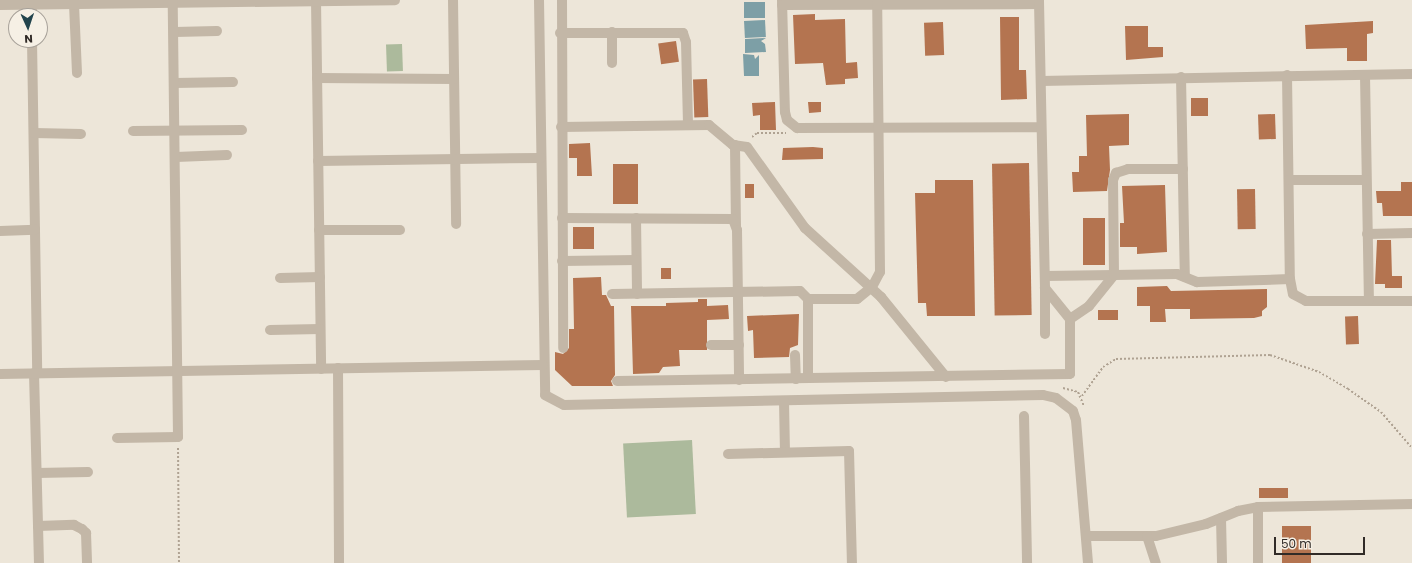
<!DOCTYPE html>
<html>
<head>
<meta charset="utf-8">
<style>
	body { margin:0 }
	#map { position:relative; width:1412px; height:563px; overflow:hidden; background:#ede6d9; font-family:Poppins,sans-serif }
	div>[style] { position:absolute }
	.green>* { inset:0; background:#acba9c; transform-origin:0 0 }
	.water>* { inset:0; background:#7d9fa6; transform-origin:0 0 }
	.building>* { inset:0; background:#b47450; transform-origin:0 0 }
	.path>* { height:2px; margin-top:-1px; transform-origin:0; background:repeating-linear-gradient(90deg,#afa292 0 2px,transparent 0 4px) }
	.minor>* { height:10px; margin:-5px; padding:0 5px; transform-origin:5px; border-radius:5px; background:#c3b7a7 }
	span { translate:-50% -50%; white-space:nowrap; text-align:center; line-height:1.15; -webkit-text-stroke:4px #f6f0e5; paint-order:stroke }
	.north { position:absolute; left:8px; top:8px; width:40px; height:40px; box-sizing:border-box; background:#f6f0e5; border:1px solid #a7a199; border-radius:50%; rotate:177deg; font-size:11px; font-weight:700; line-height:16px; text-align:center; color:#312b27 }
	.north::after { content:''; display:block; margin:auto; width:14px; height:18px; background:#22444c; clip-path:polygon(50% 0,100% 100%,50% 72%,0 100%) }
	.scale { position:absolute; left:1274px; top:537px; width:91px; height:18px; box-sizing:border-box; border:2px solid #312b27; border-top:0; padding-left:5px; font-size:12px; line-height:14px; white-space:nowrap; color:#312b27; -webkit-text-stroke:3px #f6f0e5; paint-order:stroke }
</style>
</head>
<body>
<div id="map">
	<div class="green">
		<div style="left:402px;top:44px;width:27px;height:16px;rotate:88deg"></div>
		<div style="left:692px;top:440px;width:74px;height:69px;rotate:87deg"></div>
	</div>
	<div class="water">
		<div style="left:765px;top:2px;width:16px;height:21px;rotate:90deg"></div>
		<div style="left:765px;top:20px;width:17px;height:21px;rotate:87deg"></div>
		<div style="clip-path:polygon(766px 38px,761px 41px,765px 44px,766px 52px,745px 53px,745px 39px)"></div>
		<div style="clip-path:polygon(743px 54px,754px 55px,755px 59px,759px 55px,759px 76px,744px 76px)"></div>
	</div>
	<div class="building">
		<div style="clip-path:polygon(815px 14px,815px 20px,845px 19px,846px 63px,857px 62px,858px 78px,845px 79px,845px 84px,826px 85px,823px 63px,795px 64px,793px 15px)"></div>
		<div style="clip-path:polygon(1000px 17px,1019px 17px,1019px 70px,1026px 70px,1027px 99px,1001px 100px)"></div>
		<div style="clip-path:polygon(1373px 21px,1373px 33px,1367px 34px,1367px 61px,1347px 61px,1347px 48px,1306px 49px,1305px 25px)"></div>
		<div style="left:943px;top:22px;width:33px;height:19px;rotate:88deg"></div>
		<div style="clip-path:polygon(1125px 26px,1148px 26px,1148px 47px,1163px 47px,1163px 57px,1126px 60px)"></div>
		<div style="left:676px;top:41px;width:21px;height:18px;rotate:82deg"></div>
		<div style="left:707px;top:79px;width:38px;height:14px;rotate:88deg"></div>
		<div style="left:1208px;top:98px;width:18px;height:17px;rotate:90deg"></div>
		<div style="clip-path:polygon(775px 102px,776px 130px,760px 130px,760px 115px,753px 116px,752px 103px)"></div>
		<div style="clip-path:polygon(808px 102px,821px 102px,821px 112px,809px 113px)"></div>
		<div style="clip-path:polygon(1129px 114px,1129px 145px,1109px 146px,1110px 170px,1107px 191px,1073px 192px,1072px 172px,1079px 172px,1079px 156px,1087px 156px,1086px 115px)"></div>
		<div style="left:1275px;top:114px;width:25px;height:17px;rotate:88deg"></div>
		<div style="clip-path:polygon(590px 143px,592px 176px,577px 176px,577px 158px,569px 158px,569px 144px)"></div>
		<div style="clip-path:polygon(813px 147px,823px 148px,823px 159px,782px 160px,783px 148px)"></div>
		<div style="left:1029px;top:163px;width:152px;height:37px;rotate:89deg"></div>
		<div style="left:613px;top:164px;width:25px;height:40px"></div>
		<div style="clip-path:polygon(935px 180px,973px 180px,975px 316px,927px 316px,926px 303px,918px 303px,915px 193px,935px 193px)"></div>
		<div style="clip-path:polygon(1401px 182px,1412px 182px,1412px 216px,1383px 216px,1382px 203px,1377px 203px,1376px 191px,1401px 191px)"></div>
		<div style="left:745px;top:184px;width:9px;height:14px"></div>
		<div style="clip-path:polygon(1165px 185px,1167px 252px,1137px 254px,1137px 247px,1120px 247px,1120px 223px,1124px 223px,1122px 186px)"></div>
		<div style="left:1255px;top:189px;width:40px;height:18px;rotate:89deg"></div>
		<div style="left:1083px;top:218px;width:22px;height:47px"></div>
		<div style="left:594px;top:227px;width:22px;height:21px;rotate:90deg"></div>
		<div style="clip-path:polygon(1377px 240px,1391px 240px,1392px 276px,1402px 276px,1402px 288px,1385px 288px,1385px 284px,1375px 284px)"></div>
		<div style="left:671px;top:268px;width:11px;height:10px;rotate:90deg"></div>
		<div style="clip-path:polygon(601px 277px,602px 295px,606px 295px,611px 306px,614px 306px,615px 375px,611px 381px,613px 386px,572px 386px,555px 370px,555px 352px,563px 354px,569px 348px,569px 329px,574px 329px,573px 278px)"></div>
		<div style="clip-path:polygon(1167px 286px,1171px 291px,1267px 289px,1267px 307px,1262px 311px,1262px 316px,1254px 318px,1190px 319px,1190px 309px,1165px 309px,1166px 322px,1150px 322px,1150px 306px,1137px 306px,1137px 287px)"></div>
		<div style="clip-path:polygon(698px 299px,707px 299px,707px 306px,728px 305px,729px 319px,707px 320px,707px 350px,679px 350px,680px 366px,663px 367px,659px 373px,633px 374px,631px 306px,666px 306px,666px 303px,698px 302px)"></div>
		<div style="left:1118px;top:310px;width:10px;height:20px;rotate:90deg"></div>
		<div style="clip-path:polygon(799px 314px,798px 345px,790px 348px,789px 357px,754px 358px,753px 330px,748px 331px,747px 316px)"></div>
		<div style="left:1358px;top:316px;width:28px;height:13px;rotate:88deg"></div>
		<div style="left:1259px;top:488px;width:29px;height:10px"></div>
		<div style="left:1282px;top:526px;width:29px;height:37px"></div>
	</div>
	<div class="path">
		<div style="left:752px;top:137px;width:6px;rotate:-39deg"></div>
		<div style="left:757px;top:133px;width:29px"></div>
		<div style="left:1063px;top:388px;width:16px;rotate:15deg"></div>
		<div style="left:1078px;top:392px;width:15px;rotate:67deg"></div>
		<div style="left:1082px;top:396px;width:36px;rotate:-54deg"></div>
		<div style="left:1103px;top:367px;width:15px;rotate:-32deg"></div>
		<div style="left:1116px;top:359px;width:154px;rotate:-1.5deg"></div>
		<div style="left:1270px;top:355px;width:52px;rotate:19.1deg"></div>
		<div style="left:1319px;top:372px;width:34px;rotate:30deg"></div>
		<div style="left:1348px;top:389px;width:40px;rotate:34.9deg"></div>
		<div style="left:1381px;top:412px;width:48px;rotate:49.3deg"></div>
		<div style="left:178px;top:448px;width:115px;rotate:89.5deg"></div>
	</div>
	<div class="minor">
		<div style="left:32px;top:0;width:16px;rotate:90deg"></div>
		<div style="left:316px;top:0;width:369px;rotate:89.2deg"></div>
		<div style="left:453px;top:0;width:224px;rotate:89.2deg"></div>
		<div style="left:539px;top:0;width:395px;rotate:89.1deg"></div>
		<div style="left:545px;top:395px;width:21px;rotate:28deg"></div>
		<div style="left:564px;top:405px;width:479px;rotate:-1.2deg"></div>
		<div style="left:1043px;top:395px;width:13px;rotate:13deg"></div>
		<div style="left:1056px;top:398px;width:21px;rotate:37deg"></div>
		<div style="left:1073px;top:411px;width:9px;rotate:72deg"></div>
		<div style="left:1076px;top:420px;width:144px;rotate:85.2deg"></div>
		<div style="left:562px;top:0;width:348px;rotate:89.8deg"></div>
		<div style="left:782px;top:0;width:112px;rotate:88.5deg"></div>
		<div style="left:785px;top:112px;width:8px;rotate:76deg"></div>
		<div style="left:787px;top:120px;width:13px;rotate:39deg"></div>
		<div style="left:797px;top:128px;width:244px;rotate:-0.2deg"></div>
		<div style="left:74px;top:4px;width:69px;rotate:87.5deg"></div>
		<div style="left:0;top:5px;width:395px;rotate:-0.7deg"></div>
		<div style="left:782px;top:5px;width:257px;rotate:-0.2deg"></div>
		<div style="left:175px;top:32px;width:42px;rotate:-1.4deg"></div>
		<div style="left:612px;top:32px;width:31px;rotate:90deg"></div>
		<div style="left:560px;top:33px;width:123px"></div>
		<div style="left:683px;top:33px;width:9px;rotate:72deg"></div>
		<div style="left:686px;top:42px;width:83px;rotate:88.6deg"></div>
		<div style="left:32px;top:40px;width:333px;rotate:89.1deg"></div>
		<div style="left:1287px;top:75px;width:204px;rotate:89.2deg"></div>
		<div style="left:1290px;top:279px;width:15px;rotate:79deg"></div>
		<div style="left:1293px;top:294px;width:15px;rotate:28deg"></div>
		<div style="left:1306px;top:301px;width:106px"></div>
		<div style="left:1365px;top:75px;width:225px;rotate:89deg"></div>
		<div style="left:1181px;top:77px;width:200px;rotate:88.9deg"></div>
		<div style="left:317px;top:78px;width:137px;rotate:0.4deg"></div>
		<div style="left:1041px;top:81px;width:371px;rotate:-1.1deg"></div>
		<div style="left:175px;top:83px;width:58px;rotate:-1deg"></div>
		<div style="left:561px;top:127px;width:148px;rotate:-0.8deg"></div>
		<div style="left:709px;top:125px;width:31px;rotate:40deg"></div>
		<div style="left:733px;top:145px;width:14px;rotate:8deg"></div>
		<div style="left:747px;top:147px;width:100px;rotate:54.4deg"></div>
		<div style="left:805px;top:228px;width:103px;rotate:42.2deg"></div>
		<div style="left:881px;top:297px;width:103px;rotate:50.9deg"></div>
		<div style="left:133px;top:131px;width:109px;rotate:-0.5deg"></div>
		<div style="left:34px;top:133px;width:47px;rotate:1.2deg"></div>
		<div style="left:735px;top:145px;width:80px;rotate:89.3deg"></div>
		<div style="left:176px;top:157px;width:51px;rotate:-2.2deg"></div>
		<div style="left:318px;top:161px;width:223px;rotate:-0.8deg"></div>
		<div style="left:1289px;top:180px;width:77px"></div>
		<div style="left:562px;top:218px;width:171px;rotate:0.3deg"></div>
		<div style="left:733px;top:219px;width:12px;rotate:70deg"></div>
		<div style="left:737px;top:230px;width:150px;rotate:89.2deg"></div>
		<div style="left:636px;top:218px;width:76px;rotate:89.2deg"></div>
		<div style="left:319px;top:230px;width:81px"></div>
		<div style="left:0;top:231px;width:35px;rotate:-2deg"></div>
		<div style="left:1367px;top:234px;width:45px;rotate:-1.3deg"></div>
		<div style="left:562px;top:261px;width:74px;rotate:-0.8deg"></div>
		<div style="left:1045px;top:276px;width:69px;rotate:-0.8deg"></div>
		<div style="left:1114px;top:275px;width:95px;rotate:-90.6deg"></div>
		<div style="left:1113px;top:180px;width:8px;rotate:-67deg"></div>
		<div style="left:1116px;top:173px;width:13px;rotate:-18deg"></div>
		<div style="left:1128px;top:169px;width:55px"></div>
		<div style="left:280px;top:278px;width:40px;rotate:-1.4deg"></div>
		<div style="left:1045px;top:288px;width:46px;rotate:90deg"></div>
		<div style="left:612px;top:294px;width:188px;rotate:-0.9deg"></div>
		<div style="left:800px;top:291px;width:11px;rotate:45deg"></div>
		<div style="left:808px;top:299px;width:49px"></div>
		<div style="left:857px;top:299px;width:19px;rotate:-39deg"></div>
		<div style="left:872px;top:287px;width:17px;rotate:-62deg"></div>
		<div style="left:880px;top:272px;width:272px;rotate:-90.6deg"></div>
		<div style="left:808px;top:299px;width:79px;rotate:90deg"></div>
		<div style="left:1070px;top:319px;width:23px;rotate:-34deg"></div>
		<div style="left:1089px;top:306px;width:40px;rotate:-51deg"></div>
		<div style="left:1114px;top:275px;width:63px;rotate:-0.9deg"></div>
		<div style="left:1177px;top:274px;width:22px;rotate:22deg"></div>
		<div style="left:1197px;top:282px;width:93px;rotate:-1.8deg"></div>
		<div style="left:270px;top:330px;width:50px;rotate:-1.1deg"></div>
		<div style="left:711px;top:345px;width:28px"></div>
		<div style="left:795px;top:355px;width:24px;rotate:88deg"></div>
		<div style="left:338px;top:368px;width:195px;rotate:89.7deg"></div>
		<div style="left:34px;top:373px;width:190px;rotate:88.5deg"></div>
		<div style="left:0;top:374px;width:543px;rotate:-0.95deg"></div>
		<div style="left:617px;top:381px;width:453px;rotate:-0.9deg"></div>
		<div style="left:1070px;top:374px;width:55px;rotate:-90deg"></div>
		<div style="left:1070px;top:319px;width:40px;rotate:-129deg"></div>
		<div style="left:1045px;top:288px;width:288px;rotate:-91.2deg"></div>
		<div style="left:784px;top:401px;width:51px;rotate:88.9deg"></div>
		<div style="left:1024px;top:416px;width:147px;rotate:88.8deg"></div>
		<div style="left:117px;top:438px;width:61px;rotate:-0.9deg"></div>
		<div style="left:178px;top:437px;width:437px;rotate:-90.7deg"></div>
		<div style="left:728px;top:454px;width:121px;rotate:-1.4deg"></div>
		<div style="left:849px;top:451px;width:112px;rotate:88.5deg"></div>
		<div style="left:37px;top:473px;width:51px;rotate:-1.1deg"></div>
		<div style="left:1221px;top:518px;width:45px;rotate:88.7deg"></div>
		<div style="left:38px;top:526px;width:36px;rotate:-2deg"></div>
		<div style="left:74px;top:525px;width:9px;rotate:27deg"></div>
		<div style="left:82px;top:529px;width:6px;rotate:45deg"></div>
		<div style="left:86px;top:533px;width:30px;rotate:88deg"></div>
		<div style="left:1086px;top:536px;width:70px"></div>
		<div style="left:1156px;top:536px;width:51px;rotate:-13.5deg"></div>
		<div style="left:1206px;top:524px;width:35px;rotate:-22deg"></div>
		<div style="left:1238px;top:511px;width:20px;rotate:-11deg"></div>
		<div style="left:1258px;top:507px;width:154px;rotate:-1.1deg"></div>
		<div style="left:1147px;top:536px;width:28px;rotate:72deg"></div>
		<div style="left:1258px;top:563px;width:56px;rotate:-90deg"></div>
	</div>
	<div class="north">N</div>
	<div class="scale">50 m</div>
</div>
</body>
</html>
